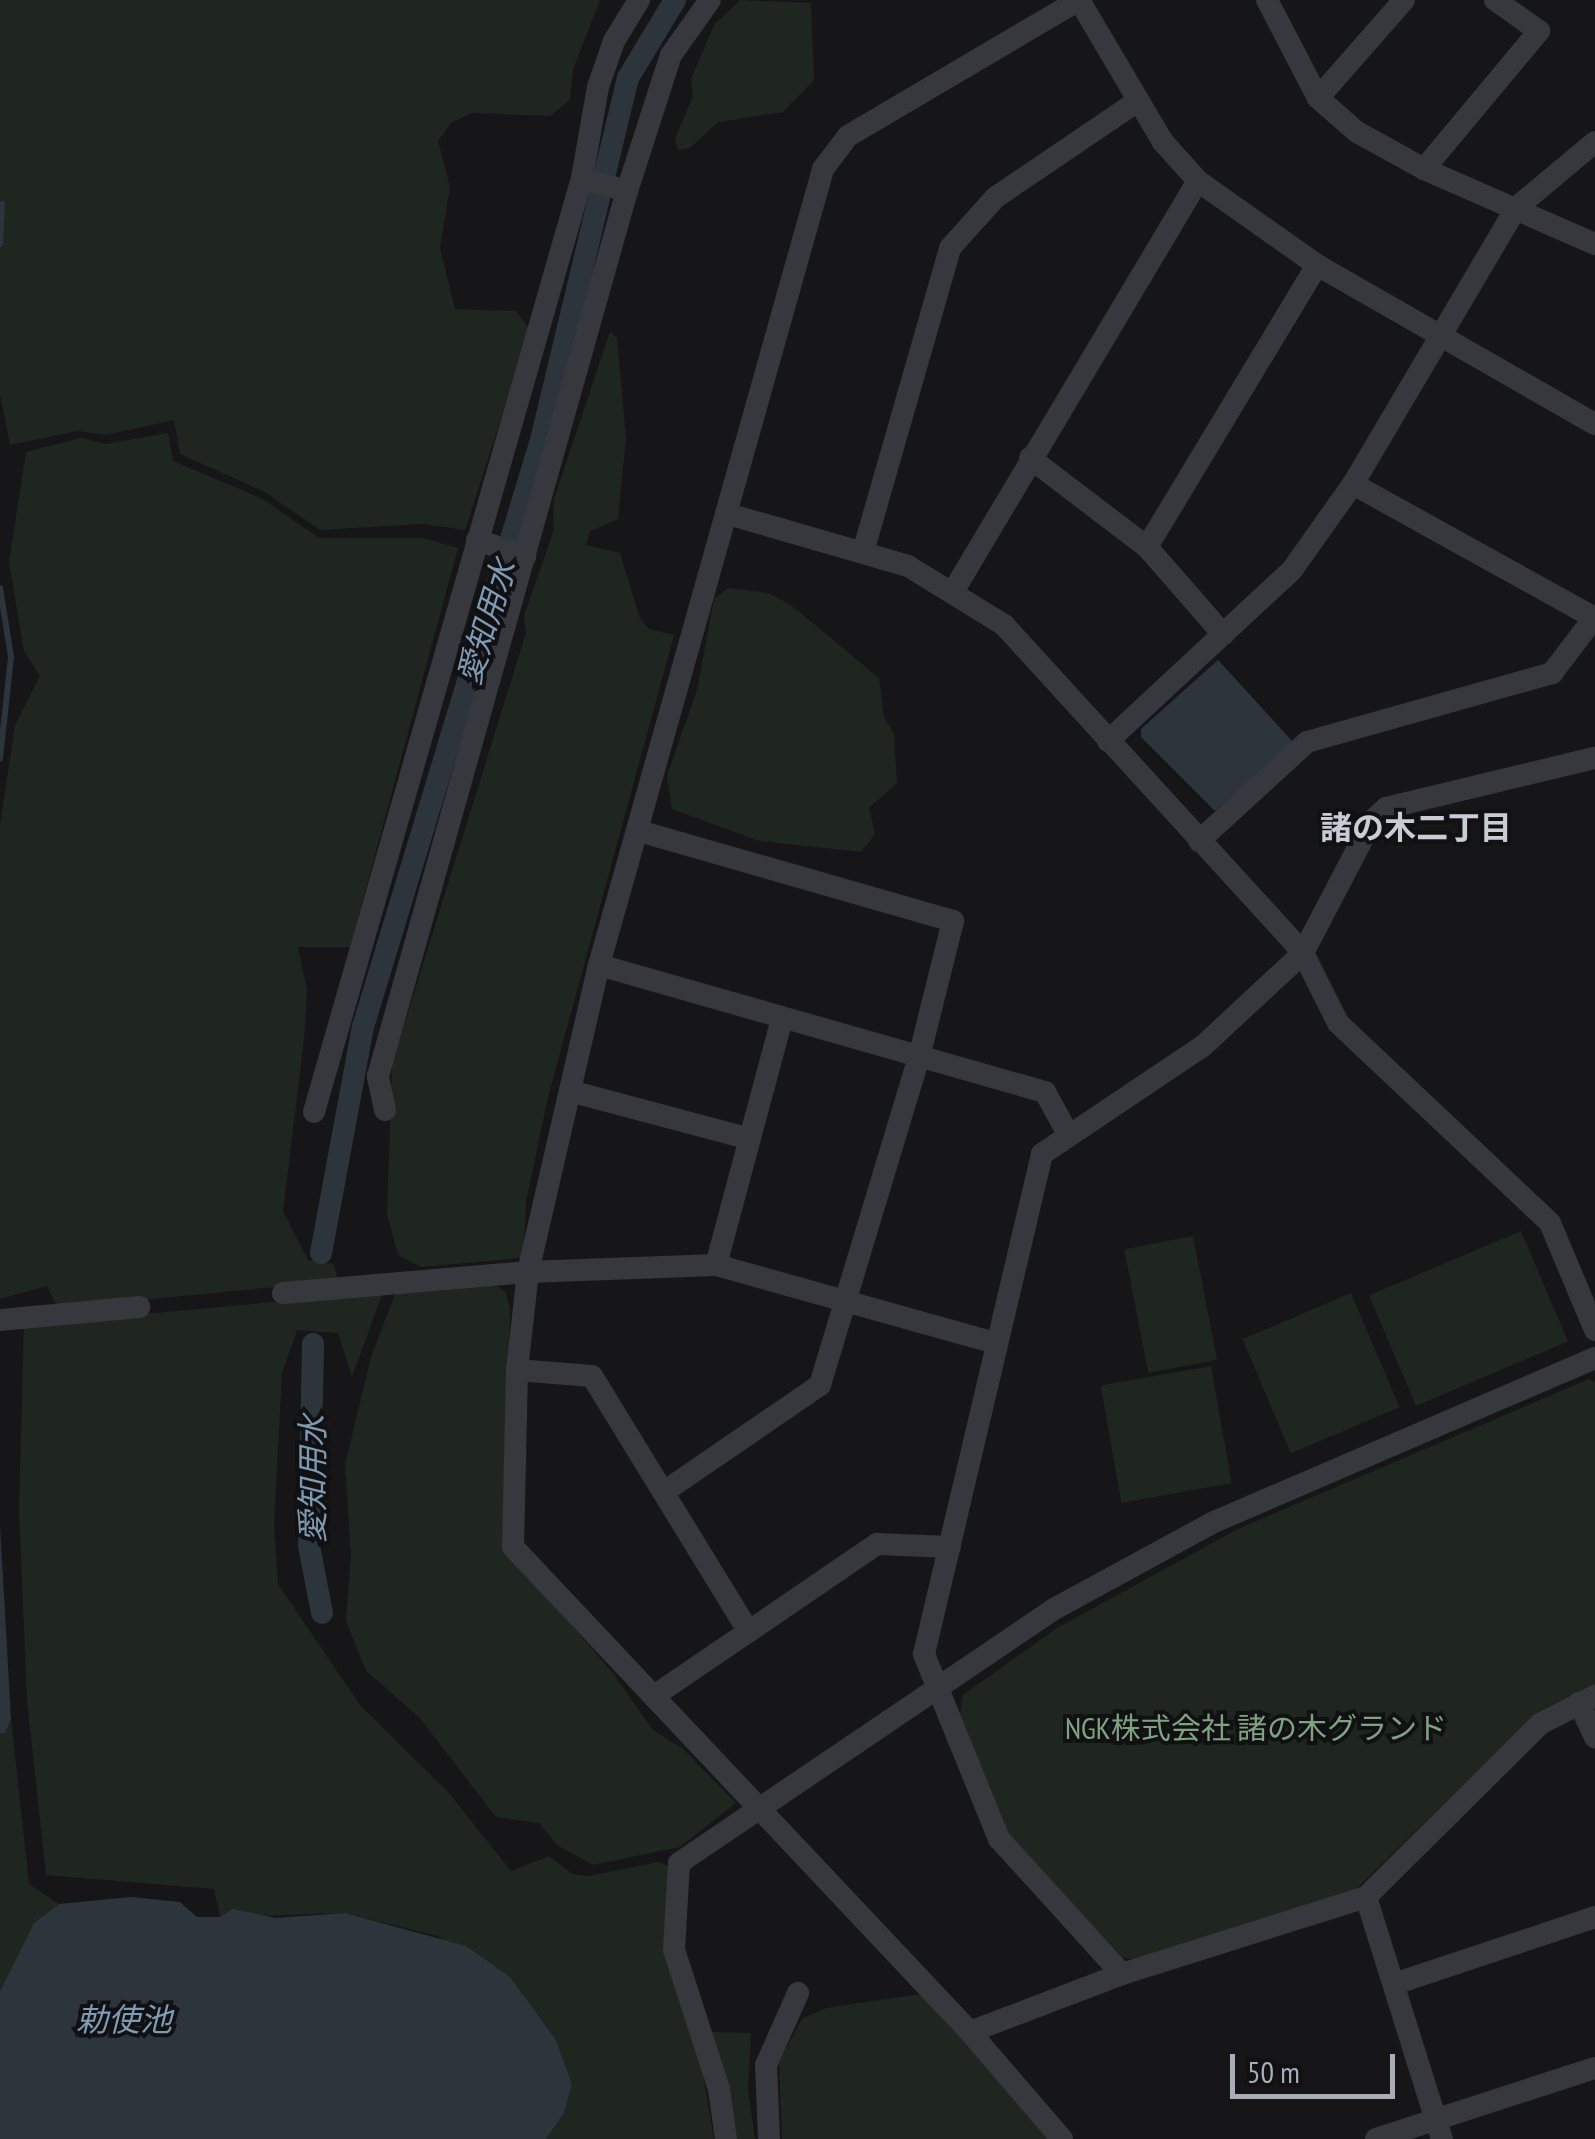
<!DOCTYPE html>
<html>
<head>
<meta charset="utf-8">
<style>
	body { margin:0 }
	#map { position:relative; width:1595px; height:2139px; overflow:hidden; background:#161618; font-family:"PT Sans Narrow","Noto Sans JP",sans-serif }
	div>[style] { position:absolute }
	.green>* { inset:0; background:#1e261f; transform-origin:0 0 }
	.water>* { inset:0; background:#2c353c }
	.stream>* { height:6px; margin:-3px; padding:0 3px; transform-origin:3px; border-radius:3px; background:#2c353c }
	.canal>* { height:22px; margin:-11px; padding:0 11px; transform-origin:11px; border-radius:11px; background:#2c353c }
	.minor>* { height:22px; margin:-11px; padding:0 11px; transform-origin:11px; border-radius:11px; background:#37383d }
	span { translate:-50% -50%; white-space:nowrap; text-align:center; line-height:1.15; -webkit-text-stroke:8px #111113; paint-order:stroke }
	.park-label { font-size:30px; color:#7fa381 }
	.water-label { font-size:32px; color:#7f9bb3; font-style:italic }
	.neighbourhood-label { font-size:32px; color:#c9ccd4; font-weight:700 }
	.scale { position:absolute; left:1230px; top:2054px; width:165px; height:45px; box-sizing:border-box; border:5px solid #a8adb8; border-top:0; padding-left:12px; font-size:30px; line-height:35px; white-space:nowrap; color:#a8adb8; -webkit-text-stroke:8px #111113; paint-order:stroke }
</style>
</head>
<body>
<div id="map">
	<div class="green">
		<div style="clip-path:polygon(0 0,600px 0,573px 69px,570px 100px,550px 116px,472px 113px,451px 123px,438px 141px,450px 187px,440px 248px,455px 309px,516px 311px,530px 330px,465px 530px,423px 524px,320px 530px,265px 492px,180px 454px,174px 420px,106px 435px,78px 431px,10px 445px,0 394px)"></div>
		<div style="clip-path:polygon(740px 0,811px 3px,814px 80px,783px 112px,718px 122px,690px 148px,678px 150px,675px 139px,693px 96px,691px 79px,714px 25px)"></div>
		<div style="clip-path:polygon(610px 332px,617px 338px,626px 438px,618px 519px,590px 531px,586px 545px,620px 553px,640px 619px,649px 629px,674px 635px,548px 1097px,526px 1202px,524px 1251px,520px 1258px,421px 1267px,398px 1255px,387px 1214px,392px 1064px,526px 633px,524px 616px,553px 532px,554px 499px)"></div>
		<div style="clip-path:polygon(168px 433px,173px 461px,261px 498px,319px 538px,423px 538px,458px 548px,350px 947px,298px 947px,307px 991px,304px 1040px,283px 1211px,308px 1260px,334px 1264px,338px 1281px,58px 1308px,47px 1286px,0 1299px,0 826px,15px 725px,40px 676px,24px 651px,9px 562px,26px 452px,81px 438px,106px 444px)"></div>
		<div style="clip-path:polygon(728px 588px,768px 593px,791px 605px,879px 678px,884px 717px,894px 734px,897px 783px,869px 808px,875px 834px,861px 852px,759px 841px,672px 809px,667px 776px,697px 690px,714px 599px)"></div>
		<div style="left:1521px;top:1231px;width:120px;height:165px;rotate:67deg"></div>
		<div style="left:1193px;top:1236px;width:126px;height:70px;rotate:79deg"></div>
		<div style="clip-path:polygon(494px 1284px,506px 1292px,510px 1310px,506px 1550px,612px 1672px,653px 1730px,682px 1748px,736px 1803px,680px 1847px,593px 1865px,557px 1845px,539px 1823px,496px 1817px,419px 1717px,366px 1671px,346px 1621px,351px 1555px,345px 1465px,371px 1357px,396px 1292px)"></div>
		<div style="clip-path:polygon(383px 1292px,352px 1377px,338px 1333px,297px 1330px,282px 1373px,274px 1524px,278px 1584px,360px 1705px,448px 1792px,511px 1871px,549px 1856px,572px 1874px,588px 1876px,659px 1862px,668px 1866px,714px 2139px,546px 2139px,564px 2112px,572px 2084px,556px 2040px,510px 1977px,437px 1936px,345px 1913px,220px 1917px,214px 1889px,46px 1875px,27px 1700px,19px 1511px,24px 1325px)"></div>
		<div style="left:1351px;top:1293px;width:124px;height:118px;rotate:67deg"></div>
		<div style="left:1211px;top:1366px;width:119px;height:112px;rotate:80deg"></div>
		<div style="clip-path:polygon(1589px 1379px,1595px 1382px,1595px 1685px,1535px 1715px,1356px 1889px,1141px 1961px,1122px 1957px,1002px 1830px,960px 1716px,963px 1695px,1057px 1628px,1238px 1529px)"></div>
		<div style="clip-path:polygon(11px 1719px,29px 1884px,59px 1904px,34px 1923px,0 1991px,0 1733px)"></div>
		<div style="clip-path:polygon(920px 1994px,1053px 2139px,782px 2139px,779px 2062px,802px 2019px,826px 2008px)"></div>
		<div style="clip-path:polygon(710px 2032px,751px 2033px,748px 2090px,755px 2139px,732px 2139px)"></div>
	</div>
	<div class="water">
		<div style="clip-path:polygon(1218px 660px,1293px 742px,1215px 811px,1141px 737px,1141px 729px)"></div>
		<div style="clip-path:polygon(0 1525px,11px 1719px,5px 1733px,0 1733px)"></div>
		<div style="clip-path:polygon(131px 1897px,180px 1902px,197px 1917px,220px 1917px,233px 1909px,276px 1918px,345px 1913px,466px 1946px,510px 1977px,556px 2040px,572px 2084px,564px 2113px,546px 2139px,0 2139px,0 1991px,34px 1923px,59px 1904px)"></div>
	</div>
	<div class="stream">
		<div style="left:0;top:244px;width:40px;rotate:-87.1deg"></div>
		<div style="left:0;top:588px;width:70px;rotate:80.9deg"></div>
		<div style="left:11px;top:657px;width:102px;rotate:96.2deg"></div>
	</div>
	<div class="canal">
		<div style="left:321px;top:1253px;width:230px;rotate:-79.5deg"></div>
		<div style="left:363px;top:1027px;width:613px;rotate:-73.13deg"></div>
		<div style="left:541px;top:440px;width:372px;rotate:-76.5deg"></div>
		<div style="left:628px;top:78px;width:91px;rotate:-58.9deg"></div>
		<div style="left:313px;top:1344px;width:202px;rotate:91.1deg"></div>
		<div style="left:309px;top:1546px;width:68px;rotate:79deg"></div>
	</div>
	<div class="minor">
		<div style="left:1079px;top:0;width:165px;rotate:59.4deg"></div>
		<div style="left:1163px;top:142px;width:52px;rotate:48.1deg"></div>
		<div style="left:1198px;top:181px;width:146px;rotate:35.2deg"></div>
		<div style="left:1317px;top:265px;width:320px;rotate:29.8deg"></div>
		<div style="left:1267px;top:0;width:110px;rotate:62.5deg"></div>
		<div style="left:1318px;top:98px;width:52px;rotate:41.1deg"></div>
		<div style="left:1357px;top:132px;width:77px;rotate:28.9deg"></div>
		<div style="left:1424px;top:169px;width:187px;rotate:23.7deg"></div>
		<div style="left:1318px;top:98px;width:130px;rotate:-48.7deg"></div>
		<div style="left:1424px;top:169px;width:180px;rotate:-50.2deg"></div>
		<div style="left:1539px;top:31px;width:54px;rotate:-144.8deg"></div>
		<div style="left:582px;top:178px;width:47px;rotate:16.1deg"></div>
		<div style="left:1030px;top:458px;width:147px;rotate:37.3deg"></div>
		<div style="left:1147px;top:547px;width:116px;rotate:48.9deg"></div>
		<div style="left:1353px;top:484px;width:277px;rotate:29deg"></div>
		<div style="left:728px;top:514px;width:187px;rotate:16.1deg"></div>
		<div style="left:908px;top:566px;width:113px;rotate:31.6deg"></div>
		<div style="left:1004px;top:625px;width:444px;rotate:47.6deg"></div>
		<div style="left:1303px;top:953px;width:78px;rotate:63.4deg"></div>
		<div style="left:1338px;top:1023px;width:291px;rotate:43.3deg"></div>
		<div style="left:1550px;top:1223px;width:116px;rotate:67.2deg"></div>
		<div style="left:477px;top:540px;width:51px;rotate:18.4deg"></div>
		<div style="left:1147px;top:547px;width:329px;rotate:-58.9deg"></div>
		<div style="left:863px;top:552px;width:316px;rotate:-74deg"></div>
		<div style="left:950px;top:248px;width:69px;rotate:-48deg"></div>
		<div style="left:996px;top:197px;width:171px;rotate:-34.1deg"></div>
		<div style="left:954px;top:590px;width:476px;rotate:-59.2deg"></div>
		<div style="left:1108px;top:741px;width:251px;rotate:-42.9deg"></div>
		<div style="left:1292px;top:570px;width:105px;rotate:-54.7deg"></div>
		<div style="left:1353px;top:484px;width:321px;rotate:-59.4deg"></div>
		<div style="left:1516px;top:208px;width:103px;rotate:-39.9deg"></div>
		<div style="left:639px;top:831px;width:327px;rotate:16deg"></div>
		<div style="left:953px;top:921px;width:140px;rotate:104deg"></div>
		<div style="left:919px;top:1057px;width:343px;rotate:106.8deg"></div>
		<div style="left:820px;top:1385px;width:188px;rotate:145.6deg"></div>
		<div style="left:1199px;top:841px;width:147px;rotate:-42.5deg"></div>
		<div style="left:1307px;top:742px;width:255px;rotate:-15.7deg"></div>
		<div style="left:1552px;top:673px;width:69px;rotate:-52.6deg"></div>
		<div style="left:599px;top:965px;width:464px;rotate:15.9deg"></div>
		<div style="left:1045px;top:1092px;width:48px;rotate:61.3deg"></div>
		<div style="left:570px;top:1091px;width:186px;rotate:14.9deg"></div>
		<div style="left:385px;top:1110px;width:35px;rotate:-102deg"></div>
		<div style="left:378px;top:1076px;width:919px;rotate:-74.29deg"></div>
		<div style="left:627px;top:191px;width:143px;rotate:-72.1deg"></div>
		<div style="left:671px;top:55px;width:67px;rotate:-54.7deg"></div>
		<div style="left:314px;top:1112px;width:972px;rotate:-73.99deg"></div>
		<div style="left:582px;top:178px;width:92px;rotate:-80deg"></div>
		<div style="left:598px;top:87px;width:49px;rotate:-70.8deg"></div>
		<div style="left:614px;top:41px;width:48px;rotate:-58.6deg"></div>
		<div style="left:716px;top:1265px;width:255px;rotate:-75deg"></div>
		<div style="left:283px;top:1293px;width:246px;rotate:-4.9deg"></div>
		<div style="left:528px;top:1272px;width:188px;rotate:-2.1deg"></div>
		<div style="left:716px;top:1265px;width:290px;rotate:15.6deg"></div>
		<div style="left:0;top:1320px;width:140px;rotate:-5.3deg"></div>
		<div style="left:517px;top:1370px;width:75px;rotate:4.6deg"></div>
		<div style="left:592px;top:1376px;width:300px;rotate:58.5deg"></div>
		<div style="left:654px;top:1696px;width:270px;rotate:-34.3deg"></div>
		<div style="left:877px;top:1544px;width:73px;rotate:2.4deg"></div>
		<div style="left:1579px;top:1703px;width:38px;rotate:65deg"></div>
		<div style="left:1366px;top:1897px;width:254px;rotate:72.6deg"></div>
		<div style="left:1122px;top:1974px;width:183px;rotate:-132.3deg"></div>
		<div style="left:999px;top:1839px;width:200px;rotate:-112.1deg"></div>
		<div style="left:924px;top:1654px;width:514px;rotate:-76.72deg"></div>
		<div style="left:1042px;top:1154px;width:194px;rotate:-33.9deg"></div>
		<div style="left:1203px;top:1046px;width:137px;rotate:-42.9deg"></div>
		<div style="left:1303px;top:953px;width:149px;rotate:-62.4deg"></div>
		<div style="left:1372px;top:821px;width:19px;rotate:-43deg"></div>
		<div style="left:1386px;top:808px;width:215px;rotate:-13.5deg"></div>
		<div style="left:1397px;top:1983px;width:209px;rotate:-18.4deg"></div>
		<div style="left:970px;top:2032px;width:163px;rotate:-20.9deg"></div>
		<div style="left:1122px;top:1974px;width:256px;rotate:-17.5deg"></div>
		<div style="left:1366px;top:1897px;width:245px;rotate:-44.8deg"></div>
		<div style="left:1540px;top:1724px;width:62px;rotate:-27deg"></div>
		<div style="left:726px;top:2139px;width:50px;rotate:-98deg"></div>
		<div style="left:719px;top:2089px;width:146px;rotate:-107.9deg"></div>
		<div style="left:674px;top:1950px;width:87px;rotate:-86.7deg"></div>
		<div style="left:679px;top:1863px;width:455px;rotate:-34.1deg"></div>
		<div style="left:1056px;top:1608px;width:180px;rotate:-28.6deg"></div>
		<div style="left:1214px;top:1522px;width:415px;rotate:-23.3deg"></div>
		<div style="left:769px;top:2139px;width:74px;rotate:-92.3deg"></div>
		<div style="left:766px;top:2065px;width:79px;rotate:-66deg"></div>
		<div style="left:1062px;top:2139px;width:141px;rotate:-130.7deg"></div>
		<div style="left:970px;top:2032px;width:666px;rotate:-133.3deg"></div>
		<div style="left:513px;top:1547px;width:177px;rotate:-88.7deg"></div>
		<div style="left:517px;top:1370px;width:99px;rotate:-83.6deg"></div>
		<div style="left:528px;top:1272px;width:315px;rotate:-77deg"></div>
		<div style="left:599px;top:965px;width:827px;rotate:-74.28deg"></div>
		<div style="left:823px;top:169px;width:41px;rotate:-52.9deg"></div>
		<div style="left:848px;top:136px;width:268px;rotate:-30.5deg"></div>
		<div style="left:1376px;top:2139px;width:230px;rotate:-18deg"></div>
	</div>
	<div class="park-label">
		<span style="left:1256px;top:1728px">NGK株式会社 諸の木グランド</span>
	</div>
	<div class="water-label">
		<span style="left:486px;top:622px;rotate:-73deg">愛知用水</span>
		<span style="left:312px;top:1479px;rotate:-90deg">愛知用水</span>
		<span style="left:124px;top:2019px">勅使池</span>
	</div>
	<div class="neighbourhood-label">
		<span style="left:1416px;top:827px">諸の木二丁目</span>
	</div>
	<div class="scale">50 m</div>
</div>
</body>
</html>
